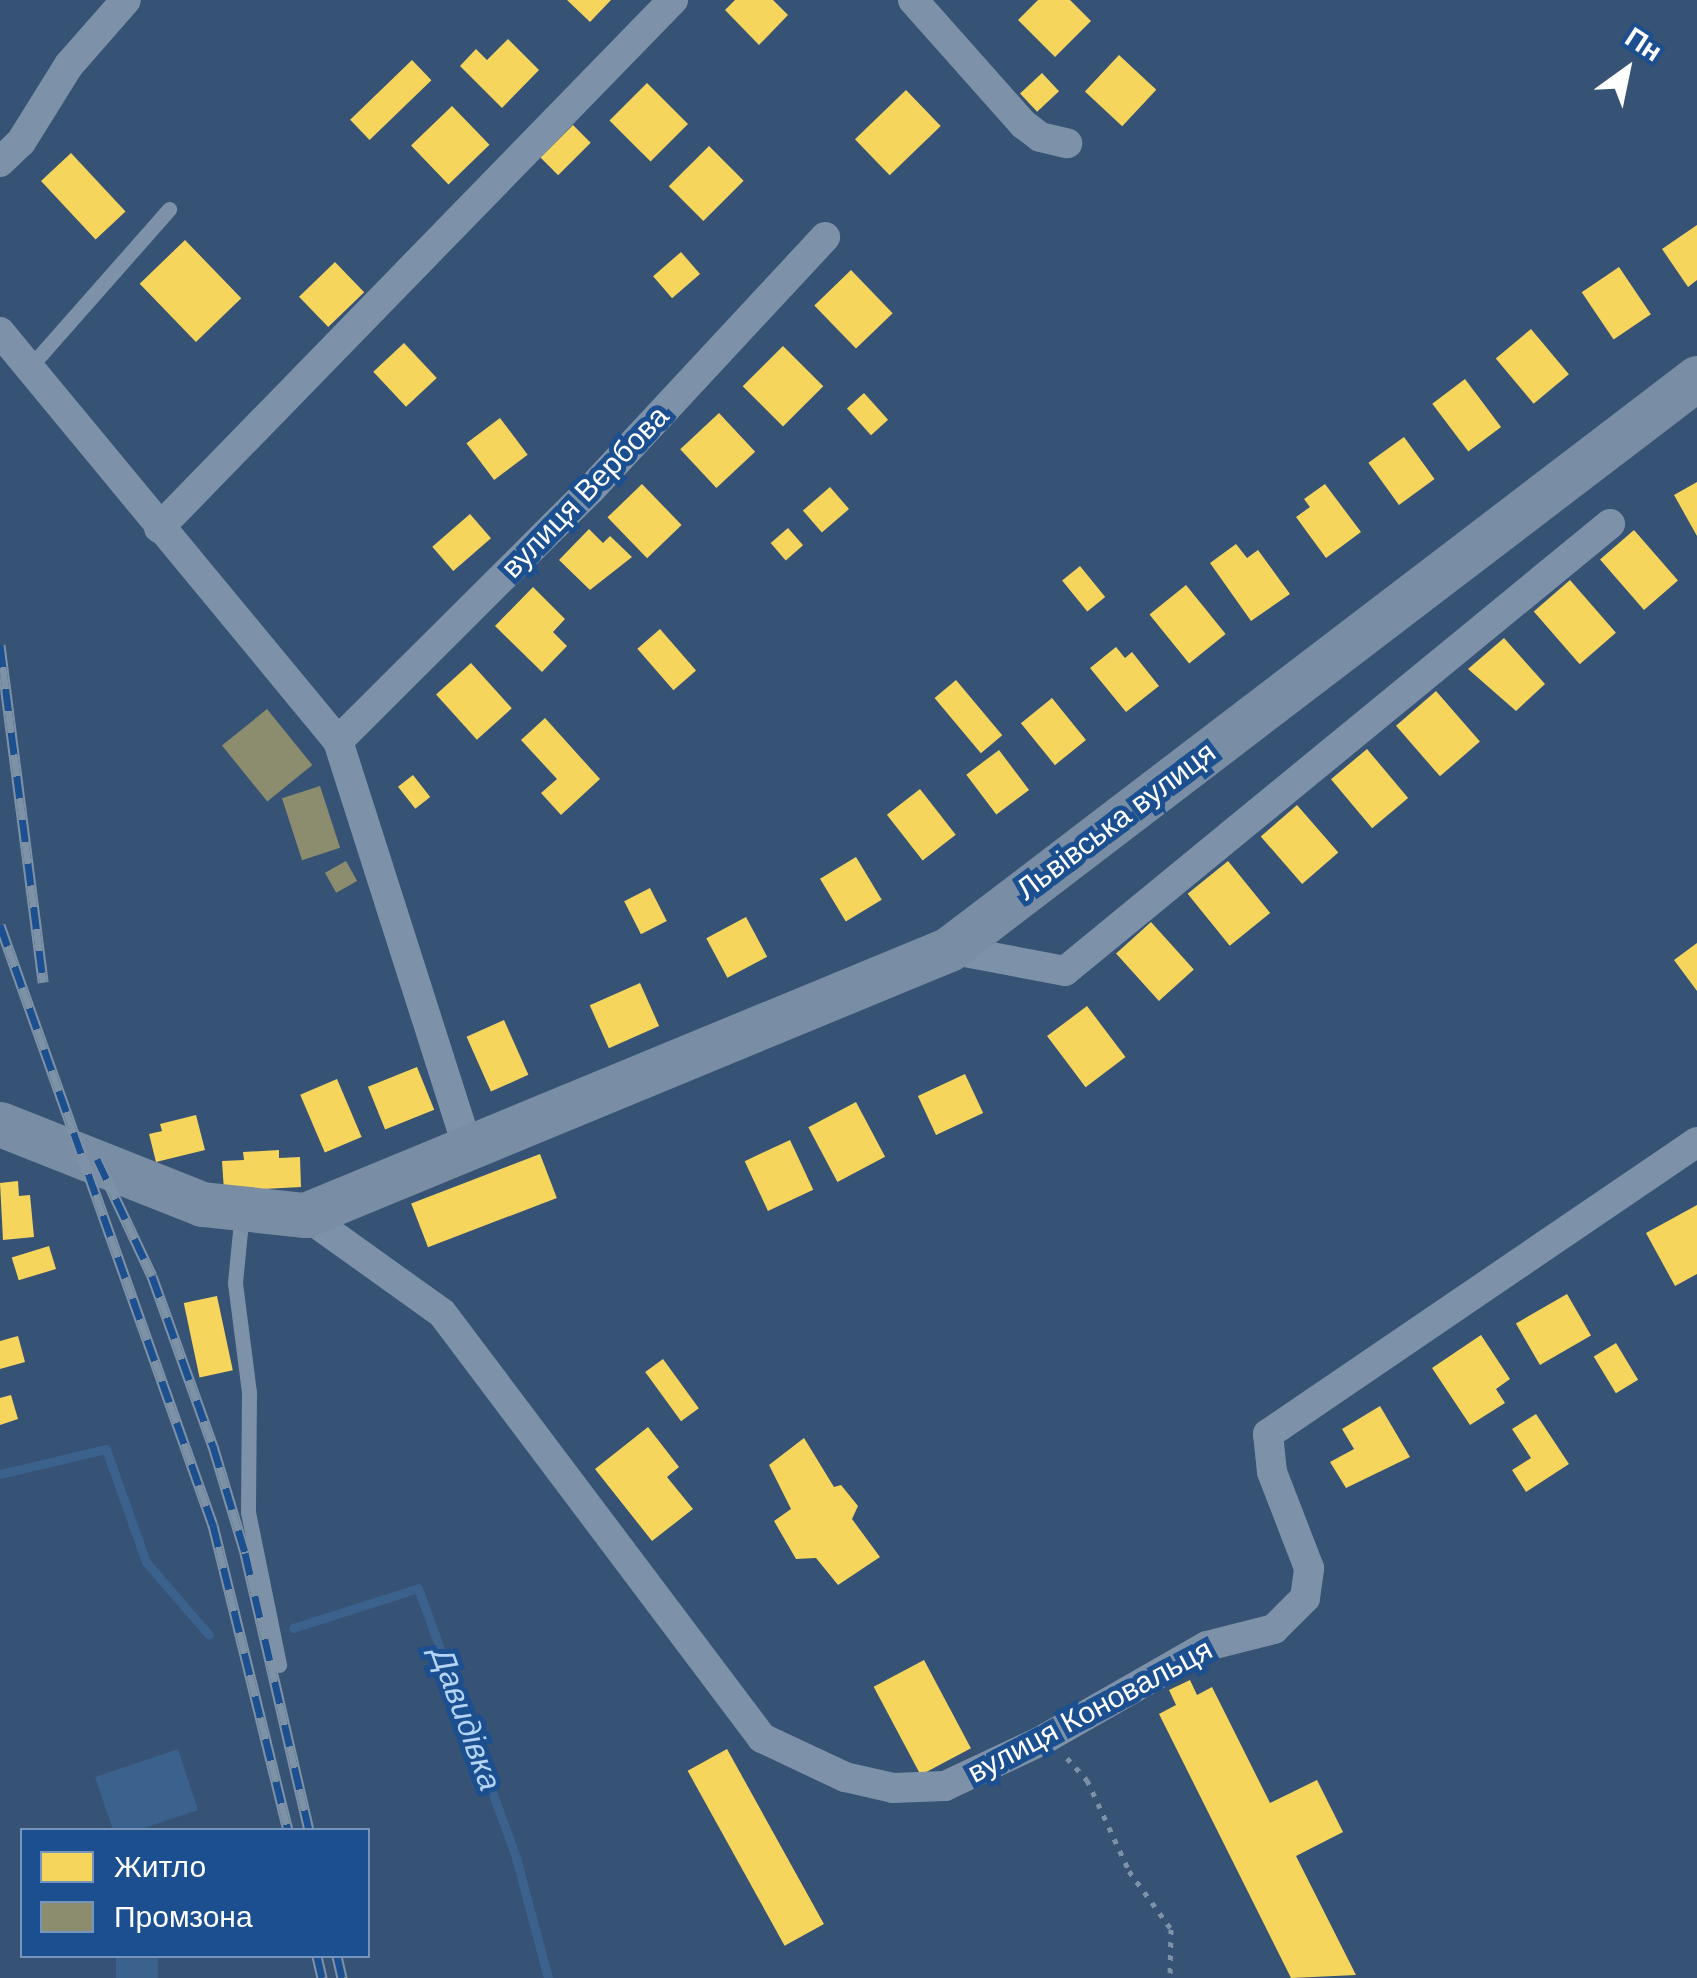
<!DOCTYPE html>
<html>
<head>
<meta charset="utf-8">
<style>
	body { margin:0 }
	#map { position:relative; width:1697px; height:1978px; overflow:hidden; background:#365274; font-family:Arial,sans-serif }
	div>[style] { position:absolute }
	.water>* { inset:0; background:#3b618d; transform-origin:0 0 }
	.homes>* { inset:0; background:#f6d55c; transform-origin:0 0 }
	.industry>* { inset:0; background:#8c8c6e; transform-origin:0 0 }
	.stream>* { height:9px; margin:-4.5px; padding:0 4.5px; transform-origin:4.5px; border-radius:4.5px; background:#3b618d }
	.path>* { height:5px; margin-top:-2.5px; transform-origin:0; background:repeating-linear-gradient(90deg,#7d92a8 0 5px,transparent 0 13px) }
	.lane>* { height:15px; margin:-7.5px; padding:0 7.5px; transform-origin:7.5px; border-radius:7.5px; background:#7d92a8 }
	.street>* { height:30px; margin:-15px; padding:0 15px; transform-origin:15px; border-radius:15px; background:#7d92a8 }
	.secondary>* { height:45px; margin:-22.5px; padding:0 22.5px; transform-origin:22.5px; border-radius:22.5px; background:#798da4 }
	.rail>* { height:11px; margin-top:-5.5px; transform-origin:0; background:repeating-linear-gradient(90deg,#1b4f8f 0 22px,#7e92a7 0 44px); box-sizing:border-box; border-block:2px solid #7e92a7 }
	span { translate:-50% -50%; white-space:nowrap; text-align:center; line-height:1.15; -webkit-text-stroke:10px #1b4f8f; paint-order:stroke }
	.street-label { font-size:30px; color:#fff }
	.water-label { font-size:32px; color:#b5d3f5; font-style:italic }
	.legend { position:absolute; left:20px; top:1828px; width:350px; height:130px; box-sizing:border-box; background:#1b4f8f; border:2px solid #7695bc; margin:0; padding:12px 18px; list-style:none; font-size:30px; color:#fff }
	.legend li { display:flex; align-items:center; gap:20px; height:50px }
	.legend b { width:50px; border:2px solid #7695bc }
	.north { position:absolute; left:1577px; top:20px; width:100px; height:100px; -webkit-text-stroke:8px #1b4f8f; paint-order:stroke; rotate:33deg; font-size:28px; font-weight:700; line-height:40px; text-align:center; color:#fff }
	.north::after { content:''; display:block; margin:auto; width:35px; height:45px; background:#fff; clip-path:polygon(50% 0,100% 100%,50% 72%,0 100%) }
</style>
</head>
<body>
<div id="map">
	<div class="water">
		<div style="clip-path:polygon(178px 1749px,198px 1810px,138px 1830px,113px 1830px,95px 1777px)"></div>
		<div style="left:116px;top:1956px;width:42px;height:22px"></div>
	</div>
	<div class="homes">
		<div style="clip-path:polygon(567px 0,611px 0,590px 22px)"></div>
		<div style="clip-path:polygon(735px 0,773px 0,788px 15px,759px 45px,725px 10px)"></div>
		<div style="clip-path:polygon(1038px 0,1070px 0,1091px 21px,1055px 57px,1018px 20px)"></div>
		<div style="clip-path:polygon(508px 39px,539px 70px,502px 108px,460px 66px,476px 49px,487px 60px)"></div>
		<div style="left:1119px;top:55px;width:51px;height:50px;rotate:43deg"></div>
		<div style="left:412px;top:60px;width:28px;height:86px;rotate:46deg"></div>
		<div style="left:1042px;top:73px;width:25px;height:30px;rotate:47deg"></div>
		<div style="left:647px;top:83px;width:58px;height:53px;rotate:45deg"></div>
		<div style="left:906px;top:90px;width:50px;height:71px;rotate:46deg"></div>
		<div style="left:452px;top:106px;width:54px;height:57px;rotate:46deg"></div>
		<div style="left:573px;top:125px;width:25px;height:46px;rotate:45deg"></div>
		<div style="left:709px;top:146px;width:49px;height:57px;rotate:45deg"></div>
		<div style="left:71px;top:153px;width:80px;height:41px;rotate:47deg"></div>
		<div style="clip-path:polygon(1697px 225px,1697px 280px,1688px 287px,1662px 249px)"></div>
		<div style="left:185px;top:240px;width:81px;height:63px;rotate:46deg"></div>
		<div style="left:681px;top:252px;width:29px;height:37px;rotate:49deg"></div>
		<div style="left:335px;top:262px;width:42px;height:50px;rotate:46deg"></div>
		<div style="left:1619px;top:267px;width:57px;height:45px;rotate:56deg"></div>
		<div style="left:851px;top:270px;width:60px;height:51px;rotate:46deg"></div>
		<div style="left:1531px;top:329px;width:59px;height:46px;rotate:50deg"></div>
		<div style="left:404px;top:343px;width:48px;height:42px;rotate:47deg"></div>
		<div style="left:783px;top:346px;width:57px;height:57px;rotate:45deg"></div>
		<div style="left:1465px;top:379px;width:60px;height:41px;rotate:53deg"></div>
		<div style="left:864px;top:393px;width:36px;height:23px;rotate:48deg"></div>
		<div style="left:719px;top:413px;width:53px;height:53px;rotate:47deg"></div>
		<div style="left:500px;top:418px;width:46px;height:42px;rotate:53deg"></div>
		<div style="left:1404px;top:437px;width:52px;height:44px;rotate:54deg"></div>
		<div style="clip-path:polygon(1697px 482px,1697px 536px,1674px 495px)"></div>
		<div style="left:642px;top:484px;width:57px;height:48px;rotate:46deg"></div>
		<div style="clip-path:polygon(1325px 484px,1361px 532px,1326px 558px,1296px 517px,1310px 507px,1304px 499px)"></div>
		<div style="left:830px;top:487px;width:29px;height:36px;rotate:49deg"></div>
		<div style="left:470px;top:514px;width:32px;height:50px;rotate:49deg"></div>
		<div style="left:788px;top:528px;width:23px;height:23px;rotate:49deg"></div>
		<div style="clip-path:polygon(589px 529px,603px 543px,610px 536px,632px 557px,590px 590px,559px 560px)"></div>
		<div style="left:1634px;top:530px;width:67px;height:45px;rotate:49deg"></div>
		<div style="clip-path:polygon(1236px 544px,1247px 558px,1258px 550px,1290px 594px,1251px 621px,1210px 563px)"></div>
		<div style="left:1080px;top:566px;width:40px;height:23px;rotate:51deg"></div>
		<div style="left:1570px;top:580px;width:70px;height:48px;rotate:49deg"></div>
		<div style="left:1186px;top:585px;width:63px;height:47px;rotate:51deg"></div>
		<div style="clip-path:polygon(533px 587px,565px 619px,553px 632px,567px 646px,542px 672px,495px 626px)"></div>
		<div style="left:660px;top:629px;width:55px;height:30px;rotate:49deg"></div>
		<div style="clip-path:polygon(1504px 638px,1545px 684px,1516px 711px,1468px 669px)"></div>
		<div style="clip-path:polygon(1116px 647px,1125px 658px,1132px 652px,1159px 686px,1126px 712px,1090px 668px)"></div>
		<div style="left:471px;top:663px;width:61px;height:47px;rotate:48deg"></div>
		<div style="left:956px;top:680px;width:72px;height:28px;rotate:50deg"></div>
		<div style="left:1436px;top:691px;width:67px;height:53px;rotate:49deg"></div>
		<div style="left:1052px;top:698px;width:54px;height:40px;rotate:51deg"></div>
		<div style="clip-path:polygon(545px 718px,600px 779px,561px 815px,541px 793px,557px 779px,521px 740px)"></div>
		<div style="left:1367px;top:749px;width:64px;height:47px;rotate:50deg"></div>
		<div style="left:999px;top:750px;width:50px;height:41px;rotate:53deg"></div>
		<div style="left:413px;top:775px;width:28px;height:19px;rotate:52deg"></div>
		<div style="left:920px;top:789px;width:58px;height:42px;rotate:52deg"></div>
		<div style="left:1297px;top:805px;width:63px;height:48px;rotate:49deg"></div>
		<div style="left:856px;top:857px;width:50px;height:42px;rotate:59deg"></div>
		<div style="left:1228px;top:861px;width:67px;height:52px;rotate:51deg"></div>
		<div style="left:650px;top:888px;width:37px;height:29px;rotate:63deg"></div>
		<div style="left:746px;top:917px;width:45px;height:45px;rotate:62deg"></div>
		<div style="left:1151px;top:922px;width:64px;height:47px;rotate:48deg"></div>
		<div style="clip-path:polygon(1697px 943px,1697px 991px,1674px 960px)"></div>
		<div style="left:640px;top:983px;width:47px;height:55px;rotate:66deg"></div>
		<div style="left:1087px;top:1006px;width:64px;height:50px;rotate:53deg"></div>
		<div style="left:504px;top:1020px;width:60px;height:41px;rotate:66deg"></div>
		<div style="left:417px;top:1067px;width:46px;height:53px;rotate:68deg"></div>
		<div style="left:965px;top:1074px;width:43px;height:52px;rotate:65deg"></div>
		<div style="left:337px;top:1079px;width:63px;height:40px;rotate:67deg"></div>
		<div style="left:856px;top:1102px;width:62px;height:54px;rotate:62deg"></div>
		<div style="clip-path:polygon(196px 1115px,205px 1150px,156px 1162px,149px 1134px,162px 1131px,160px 1124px)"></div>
		<div style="left:790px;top:1140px;width:55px;height:50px;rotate:65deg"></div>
		<div style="clip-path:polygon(279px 1150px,279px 1158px,300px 1157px,301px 1187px,224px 1191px,222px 1161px,244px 1160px,243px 1152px)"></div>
		<div style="left:540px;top:1154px;width:47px;height:138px;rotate:69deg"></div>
		<div style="clip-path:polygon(18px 1181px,19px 1196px,30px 1195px,34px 1237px,3px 1240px,0 1183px)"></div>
		<div style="clip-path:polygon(1697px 1205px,1697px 1274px,1675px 1286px,1646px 1233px)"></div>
		<div style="left:49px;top:1246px;width:24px;height:39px;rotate:73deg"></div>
		<div style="left:1567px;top:1294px;width:48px;height:59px;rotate:60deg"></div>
		<div style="left:217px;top:1296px;width:76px;height:34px;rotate:78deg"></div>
		<div style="clip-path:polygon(1481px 1335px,1510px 1379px,1496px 1389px,1505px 1403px,1470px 1425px,1432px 1368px)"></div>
		<div style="clip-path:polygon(18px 1336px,25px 1362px,0 1369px,0 1341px)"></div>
		<div style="left:1616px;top:1343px;width:43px;height:26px;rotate:59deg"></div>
		<div style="left:663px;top:1359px;width:61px;height:22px;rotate:54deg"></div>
		<div style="clip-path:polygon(11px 1395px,18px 1419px,0 1425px,0 1398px)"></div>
		<div style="clip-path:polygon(1380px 1406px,1410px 1457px,1346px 1488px,1330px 1462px,1354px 1449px,1342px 1429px)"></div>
		<div style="clip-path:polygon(1536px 1414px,1569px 1464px,1526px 1492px,1512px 1470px,1531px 1458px,1512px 1429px)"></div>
		<div style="clip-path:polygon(648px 1427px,679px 1467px,667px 1477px,693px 1509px,652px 1541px,595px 1469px)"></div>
		<div style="clip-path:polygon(804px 1438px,834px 1487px,841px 1485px,858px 1506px,852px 1519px,880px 1557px,838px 1585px,816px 1558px,796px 1559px,774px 1521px,791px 1509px,769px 1465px)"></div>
		<div style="left:924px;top:1660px;width:100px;height:57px;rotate:62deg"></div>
		<div style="clip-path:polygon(1190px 1680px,1197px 1695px,1212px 1687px,1270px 1803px,1317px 1780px,1343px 1832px,1296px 1856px,1356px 1975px,1291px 1978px,1159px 1714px,1176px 1705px,1169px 1690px)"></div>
		<div style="left:727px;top:1749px;width:200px;height:45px;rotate:61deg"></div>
	</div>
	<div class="industry">
		<div style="left:267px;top:709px;width:72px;height:58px;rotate:51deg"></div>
		<div style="left:320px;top:786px;width:65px;height:40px;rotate:72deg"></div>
		<div style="left:346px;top:861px;width:23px;height:24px;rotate:61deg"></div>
	</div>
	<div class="stream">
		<div style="left:0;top:1474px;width:109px;rotate:-13.3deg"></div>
		<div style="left:106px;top:1449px;width:120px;rotate:70.5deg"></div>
		<div style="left:146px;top:1562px;width:96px;rotate:49.2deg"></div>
		<div style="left:293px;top:1628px;width:131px;rotate:-17.7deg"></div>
		<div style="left:418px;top:1588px;width:283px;rotate:70deg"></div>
		<div style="left:515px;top:1854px;width:128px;rotate:75.1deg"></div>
	</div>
	<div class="path">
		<div style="left:1067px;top:1758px;width:30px;rotate:48deg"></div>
		<div style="left:1087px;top:1780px;width:100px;rotate:65.2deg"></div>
		<div style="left:1129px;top:1871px;width:72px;rotate:54.1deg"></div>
		<div style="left:1171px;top:1929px;width:49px;rotate:91.2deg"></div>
	</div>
	<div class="lane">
		<div style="left:29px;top:368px;width:212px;rotate:-48.6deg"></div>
		<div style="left:242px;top:1211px;width:72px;rotate:95.6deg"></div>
		<div style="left:235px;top:1283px;width:111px;rotate:82.7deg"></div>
		<div style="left:249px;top:1393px;width:119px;rotate:90.5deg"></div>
		<div style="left:248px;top:1512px;width:156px;rotate:78.5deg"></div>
	</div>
	<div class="street">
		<div style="left:913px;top:0;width:166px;rotate:48.4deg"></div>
		<div style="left:1023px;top:124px;width:21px;rotate:37deg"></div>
		<div style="left:1040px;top:137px;width:28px;rotate:13deg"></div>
		<div style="left:0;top:162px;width:29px;rotate:-44deg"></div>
		<div style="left:21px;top:142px;width:91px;rotate:-58.1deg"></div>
		<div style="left:69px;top:65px;width:86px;rotate:-48.8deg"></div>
		<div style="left:0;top:332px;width:531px;rotate:50.43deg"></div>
		<div style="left:338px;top:741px;width:428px;rotate:72.3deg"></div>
		<div style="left:159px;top:528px;width:737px;rotate:-45.77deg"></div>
		<div style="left:338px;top:741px;width:357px;rotate:-44.9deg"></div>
		<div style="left:591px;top:489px;width:344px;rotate:-47.1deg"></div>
		<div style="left:949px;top:949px;width:118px;rotate:10.7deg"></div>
		<div style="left:1065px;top:971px;width:705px;rotate:-39.36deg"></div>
		<div style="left:305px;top:1215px;width:168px;rotate:35.6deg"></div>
		<div style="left:442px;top:1313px;width:532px;rotate:53.02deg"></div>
		<div style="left:762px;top:1738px;width:92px;rotate:25.2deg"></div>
		<div style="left:845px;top:1777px;width:49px;rotate:12.9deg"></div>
		<div style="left:893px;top:1788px;width:52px;rotate:-2.2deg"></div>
		<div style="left:945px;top:1786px;width:106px;rotate:-25.1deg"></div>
		<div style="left:1041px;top:1741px;width:191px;rotate:-29.8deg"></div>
		<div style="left:1207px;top:1646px;width:69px;rotate:-14.2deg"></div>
		<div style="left:1274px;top:1629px;width:44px;rotate:-45deg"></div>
		<div style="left:1305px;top:1598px;width:30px;rotate:-82deg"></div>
		<div style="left:1309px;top:1568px;width:103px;rotate:-111.1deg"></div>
		<div style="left:1272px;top:1472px;width:38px;rotate:-96deg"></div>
		<div style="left:1268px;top:1434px;width:519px;rotate:-34.24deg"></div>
	</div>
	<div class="secondary">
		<div style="left:0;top:1124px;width:217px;rotate:21.6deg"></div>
		<div style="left:202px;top:1204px;width:104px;rotate:6.1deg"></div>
		<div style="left:305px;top:1215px;width:697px;rotate:-22.44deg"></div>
		<div style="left:949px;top:949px;width:941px;rotate:-37.36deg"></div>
	</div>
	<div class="rail">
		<div style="left:0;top:645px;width:340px;rotate:82.7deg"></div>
		<div style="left:0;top:925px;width:637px;rotate:70.46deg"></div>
		<div style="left:213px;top:1525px;width:314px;rotate:76.2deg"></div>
		<div style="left:97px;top:1159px;width:129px;rotate:64.8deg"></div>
		<div style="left:152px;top:1276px;width:181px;rotate:70.3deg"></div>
		<div style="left:213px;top:1446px;width:112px;rotate:73.3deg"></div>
		<div style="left:245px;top:1553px;width:284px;rotate:77deg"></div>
		<div style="left:317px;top:1956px;width:23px;rotate:77deg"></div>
		<div style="left:337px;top:1956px;width:23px;rotate:77deg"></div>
	</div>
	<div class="street-label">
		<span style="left:585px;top:492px;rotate:-46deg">вулиця Вербова</span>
		<span style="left:1116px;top:821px;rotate:-37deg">Львівська вулиця</span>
		<span style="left:1090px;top:1711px;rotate:-28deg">вулиця Коновальця</span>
	</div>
	<div class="water-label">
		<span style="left:466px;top:1719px;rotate:70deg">Давидівка</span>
	</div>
	<ul class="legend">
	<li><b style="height:28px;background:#f6d55c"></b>Житло</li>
	<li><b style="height:28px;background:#8c8c6e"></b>Промзона</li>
	</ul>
	<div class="north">Пн</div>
</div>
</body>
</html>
